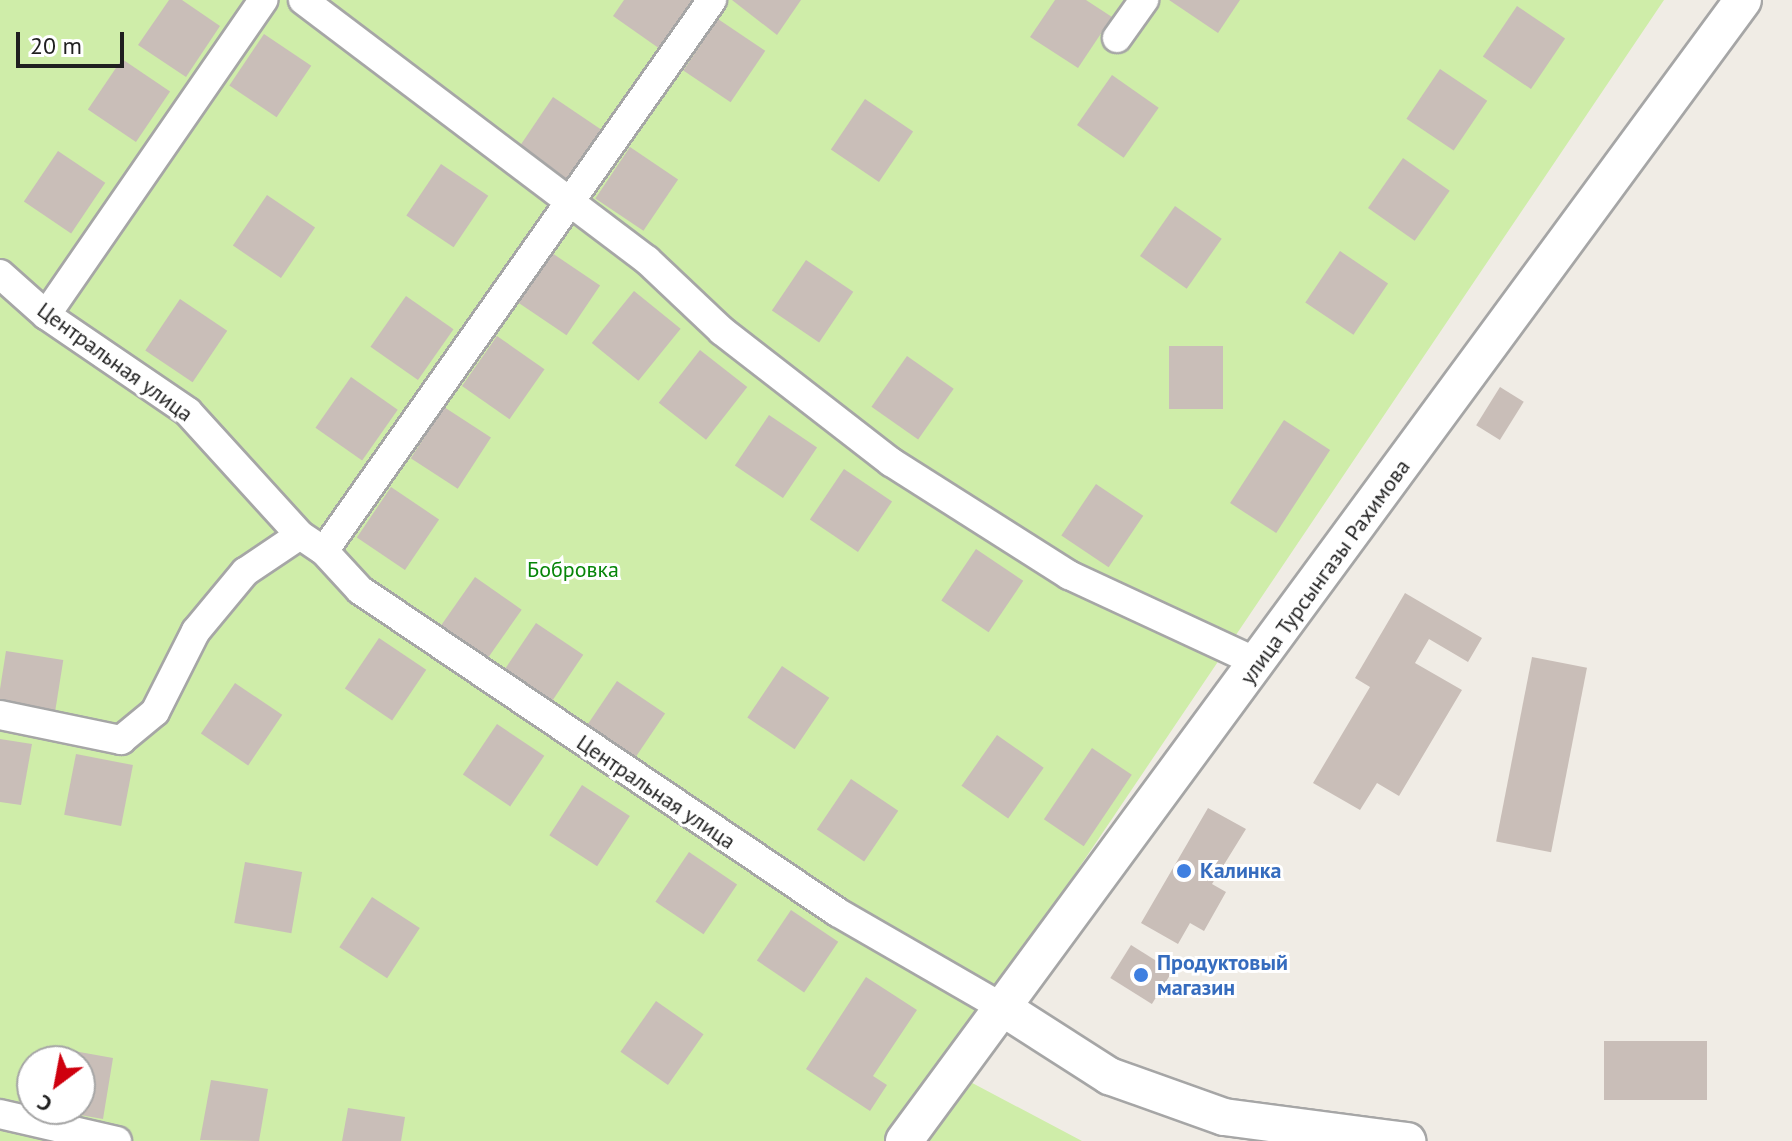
<!DOCTYPE html>
<html>
<head>
<meta charset="utf-8">
<style>
	body { margin:0 }
	#map { position:relative; width:1792px; height:1141px; overflow:hidden; background:#f0ece5; font-family:"PT Sans",sans-serif }
	div>[style] { position:absolute }
	.grass>* { inset:0; background:#cfeda9 }
	.building>* { inset:0; background:#c9beb8; transform-origin:0 0 }
	.roads { filter:drop-shadow(2px 0 #a6a6a6) drop-shadow(-2px 0 #a6a6a6) drop-shadow(0 2px #a6a6a6) drop-shadow(0 -2px #a6a6a6) }
	.minor>* { height:28px; margin:-14px; padding:0 14px; transform-origin:14px; border-radius:14px; background:#fff }
	.tertiary>* { height:36px; margin:-18px; padding:0 18px; transform-origin:18px; border-radius:18px; background:#fff }
	.dots>* { width:22px; height:22px; translate:-50% -50%; box-sizing:border-box; border:4px solid #fff; border-radius:50% }
	span { translate:-50% -50%; white-space:nowrap; text-align:center; line-height:1.15; -webkit-text-stroke:6px #fff; paint-order:stroke }
	.street-label { font-size:22px; color:#1f1f1f }
	.park-label { font-size:22px; color:#068508 }
	.shop-label { font-size:22px; color:#366cbe; font-weight:700 }
	.left { translate:0 -50%; text-align:left }
	.north { position:absolute; left:16px; top:1045px; width:80px; height:80px; box-sizing:border-box; background:#fff; border:2px solid #a5a5a5; border-radius:50%; rotate:212deg; font-size:22px; font-weight:700; line-height:32px; text-align:center; color:#1f1f1f }
	.north::after { content:''; display:block; margin:auto; width:28px; height:36px; background:#cf000e; clip-path:polygon(50% 0,100% 100%,50% 72%,0 100%) }
	.scale { position:absolute; left:16px; top:32px; width:108px; height:36px; box-sizing:border-box; border:4px solid #1f1f1f; border-top:0; padding-left:10px; font-size:24px; line-height:28px; white-space:nowrap; color:#1f1f1f; -webkit-text-stroke:6px #fff; paint-order:stroke }
</style>
</head>
<body>
<div id="map">
	<div class="grass">
		<div style="clip-path:polygon(evenodd,0 0,1664px 0,944px 1068px,1082px 1141px,0 1141px,0 0,32px 1061px,80px 1061px,80px 1109px,32px 1109px,32px 1061px)"></div>
	</div>
	<div class="building">
		<div style="clip-path:polygon(169px 0,182px 0,220px 26px,186px 77px,138px 45px)"></div>
		<div style="clip-path:polygon(624px 0,693px 0,660px 49px,613px 16px)"></div>
		<div style="clip-path:polygon(732px 0,801px 0,777px 35px)"></div>
		<div style="clip-path:polygon(1055px 0,1086px 0,1112px 17px,1078px 68px,1030px 37px)"></div>
		<div style="clip-path:polygon(1169px 0,1240px 0,1218px 33px)"></div>
		<div style="left:1517px;top:6px;width:58px;height:61px;rotate:34deg"></div>
		<div style="left:718px;top:19px;width:57px;height:62px;rotate:34deg"></div>
		<div style="left:264px;top:34px;width:57px;height:62px;rotate:34deg"></div>
		<div style="left:122px;top:59px;width:58px;height:61px;rotate:34deg"></div>
		<div style="left:1440px;top:69px;width:57px;height:60px;rotate:34deg"></div>
		<div style="left:1112px;top:75px;width:57px;height:61px;rotate:35deg"></div>
		<div style="left:553px;top:97px;width:58px;height:61px;rotate:34deg"></div>
		<div style="left:865px;top:99px;width:58px;height:61px;rotate:34deg"></div>
		<div style="left:630px;top:147px;width:58px;height:62px;rotate:34deg"></div>
		<div style="left:58px;top:151px;width:57px;height:61px;rotate:34deg"></div>
		<div style="left:1403px;top:158px;width:57px;height:61px;rotate:35deg"></div>
		<div style="left:441px;top:164px;width:57px;height:62px;rotate:34deg"></div>
		<div style="left:267px;top:195px;width:58px;height:61px;rotate:34deg"></div>
		<div style="left:1175px;top:206px;width:57px;height:61px;rotate:35deg"></div>
		<div style="left:1340px;top:251px;width:58px;height:62px;rotate:34deg"></div>
		<div style="left:552px;top:253px;width:58px;height:60px;rotate:34deg"></div>
		<div style="left:806px;top:260px;width:57px;height:61px;rotate:34deg"></div>
		<div style="left:634px;top:291px;width:60px;height:67px;rotate:39deg"></div>
		<div style="left:406px;top:296px;width:58px;height:62px;rotate:35deg"></div>
		<div style="left:180px;top:299px;width:57px;height:62px;rotate:34deg"></div>
		<div style="left:497px;top:336px;width:58px;height:61px;rotate:35deg"></div>
		<div style="left:1223px;top:346px;width:63px;height:54px;rotate:90deg"></div>
		<div style="left:700px;top:350px;width:60px;height:67px;rotate:38deg"></div>
		<div style="left:907px;top:356px;width:57px;height:62px;rotate:35deg"></div>
		<div style="left:351px;top:377px;width:57px;height:62px;rotate:35deg"></div>
		<div style="left:1500px;top:387px;width:28px;height:45px;rotate:32deg"></div>
		<div style="left:444px;top:407px;width:56px;height:61px;rotate:33deg"></div>
		<div style="left:769px;top:415px;width:58px;height:61px;rotate:34deg"></div>
		<div style="left:1284px;top:420px;width:55px;height:99px;rotate:33deg"></div>
		<div style="left:844px;top:469px;width:58px;height:61px;rotate:34deg"></div>
		<div style="left:1096px;top:484px;width:57px;height:62px;rotate:34deg"></div>
		<div style="left:391px;top:487px;width:58px;height:61px;rotate:34deg"></div>
		<div style="left:976px;top:549px;width:57px;height:62px;rotate:34deg"></div>
		<div style="left:475px;top:577px;width:57px;height:62px;rotate:35deg"></div>
		<div style="clip-path:polygon(1405px 593px,1482px 638px,1468px 662px,1429px 639px,1415px 663px,1462px 690px,1399px 796px,1377px 783px,1360px 810px,1313px 783px,1370px 687px,1355px 678px)"></div>
		<div style="left:536px;top:623px;width:57px;height:62px;rotate:34deg"></div>
		<div style="left:379px;top:638px;width:57px;height:61px;rotate:34deg"></div>
		<div style="left:6px;top:651px;width:58px;height:61px;rotate:9deg"></div>
		<div style="left:1532px;top:657px;width:56px;height:188px;rotate:11deg"></div>
		<div style="left:782px;top:666px;width:57px;height:62px;rotate:34deg"></div>
		<div style="left:617px;top:681px;width:58px;height:61px;rotate:34deg"></div>
		<div style="left:235px;top:683px;width:57px;height:61px;rotate:34deg"></div>
		<div style="left:497px;top:724px;width:57px;height:61px;rotate:34deg"></div>
		<div style="left:997px;top:735px;width:57px;height:62px;rotate:35deg"></div>
		<div style="clip-path:polygon(0 739px,32px 744px,21px 805px,0 802px)"></div>
		<div style="left:1092px;top:748px;width:48px;height:86px;rotate:34deg"></div>
		<div style="left:76px;top:754px;width:58px;height:62px;rotate:11deg"></div>
		<div style="left:851px;top:779px;width:57px;height:61px;rotate:34deg"></div>
		<div style="left:582px;top:785px;width:57px;height:60px;rotate:33deg"></div>
		<div style="clip-path:polygon(1208px 808px,1246px 829px,1212px 884px,1226px 892px,1204px 931px,1190px 923px,1178px 944px,1141px 923px)"></div>
		<div style="left:689px;top:852px;width:58px;height:60px;rotate:34deg"></div>
		<div style="left:245px;top:862px;width:58px;height:62px;rotate:10deg"></div>
		<div style="left:372px;top:897px;width:57px;height:60px;rotate:33deg"></div>
		<div style="left:791px;top:910px;width:57px;height:61px;rotate:34deg"></div>
		<div style="left:1131px;top:945px;width:49px;height:39px;rotate:32deg"></div>
		<div style="clip-path:polygon(866px 977px,917px 1010px,873px 1076px,887px 1085px,870px 1111px,806px 1069px)"></div>
		<div style="left:656px;top:1001px;width:58px;height:62px;rotate:35deg"></div>
		<div style="left:1707px;top:1041px;width:59px;height:103px;rotate:90deg"></div>
		<div style="clip-path:polygon(57px 1048px,113px 1058px,103px 1119px,57px 1111px,80px 1109px,80px 1061px,55px 1061px)"></div>
		<div style="clip-path:polygon(211px 1080px,268px 1089px,259px 1141px,200px 1140px)"></div>
		<div style="clip-path:polygon(348px 1108px,405px 1117px,401px 1141px,342px 1141px)"></div>
	</div>
	<div class="roads">
		<div class="minor">
			<div style="left:303px;top:0;width:431px;rotate:37.1deg"></div>
			<div style="left:647px;top:260px;width:103px;rotate:43.4deg"></div>
			<div style="left:722px;top:331px;width:214px;rotate:37.8deg"></div>
			<div style="left:891px;top:462px;width:211px;rotate:32.4deg"></div>
			<div style="left:1069px;top:575px;width:209px;rotate:24.9deg"></div>
			<div style="left:1117px;top:38px;width:47px;rotate:-54.6deg"></div>
			<div style="left:0;top:274px;width:62px;rotate:41.7deg"></div>
			<div style="left:46px;top:315px;width:172px;rotate:34.3deg"></div>
			<div style="left:188px;top:412px;width:166px;rotate:47.7deg"></div>
			<div style="left:300px;top:535px;width:29px;rotate:34deg"></div>
			<div style="left:324px;top:551px;width:53px;rotate:47.3deg"></div>
			<div style="left:360px;top:590px;width:576px;rotate:34.02deg"></div>
			<div style="left:837px;top:912px;width:188px;rotate:30deg"></div>
			<div style="left:46px;top:315px;width:383px;rotate:-55.4deg"></div>
			<div style="left:324px;top:551px;width:674px;rotate:-54.85deg"></div>
			<div style="left:0;top:715px;width:124px;rotate:11.7deg"></div>
			<div style="left:121px;top:740px;width:44px;rotate:-39.5deg"></div>
			<div style="left:155px;top:712px;width:91px;rotate:-63.2deg"></div>
			<div style="left:196px;top:631px;width:77px;rotate:-50.3deg"></div>
			<div style="left:245px;top:572px;width:66px;rotate:-33.9deg"></div>
			<div style="left:0;top:1114px;width:120px;rotate:13deg"></div>
		</div>
		<div class="tertiary">
			<div style="left:1000px;top:1006px;width:130px;rotate:32.7deg"></div>
			<div style="left:1109px;top:1076px;width:122px;rotate:19.6deg"></div>
			<div style="left:1224px;top:1117px;width:185px;rotate:7.5deg"></div>
			<div style="left:904px;top:1141px;width:1416px;rotate:-53.67deg"></div>
		</div>
	</div>
	<div class="dots">
		<div style="left:1184px;top:871px;background:#3f7fe0"></div>
		<div style="left:1141px;top:975px;background:#3f7fe0"></div>
	</div>
	<div class="street-label">
		<span style="left:115px;top:362px;rotate:36deg">Центральная улица</span>
		<span style="left:1325px;top:572px;rotate:-54deg">улица Турсынгазы Рахимова</span>
		<span style="left:656px;top:792px;rotate:34deg">Центральная улица</span>
	</div>
	<div class="park-label">
		<span style="left:573px;top:570px">Бобровка</span>
	</div>
	<div class="shop-label">
		<span class="left" style="left:1200px;top:871px">Калинка</span>
		<span class="left" style="left:1157px;top:975px">Продуктовый<br>магазин</span>
	</div>
	<div class="north">С</div>
	<div class="scale">20 m</div>
</div>
</body>
</html>
